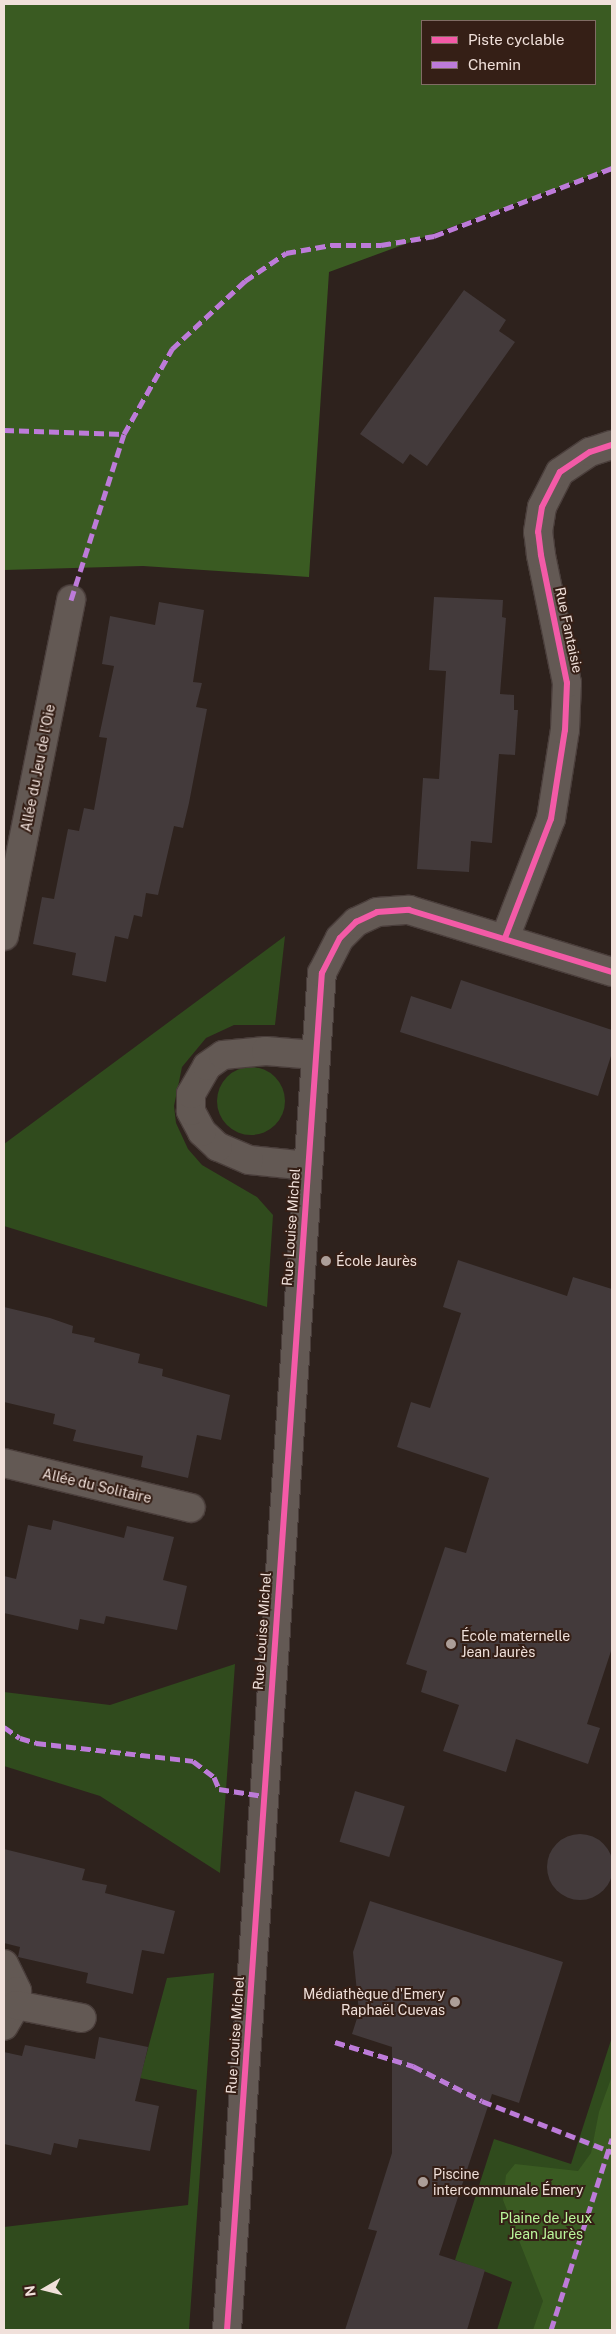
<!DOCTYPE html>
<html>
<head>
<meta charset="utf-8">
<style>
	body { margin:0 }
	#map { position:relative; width:616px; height:2334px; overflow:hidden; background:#2e221d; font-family:"Public Sans",sans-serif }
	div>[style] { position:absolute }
	.green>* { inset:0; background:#304b1d }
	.round { border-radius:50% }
	.forest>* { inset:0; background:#3a5b22 }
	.building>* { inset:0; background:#433a3b; transform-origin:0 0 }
	.roads { filter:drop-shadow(1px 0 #4a3e3b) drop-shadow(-1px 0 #4a3e3b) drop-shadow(0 1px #4a3e3b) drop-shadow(0 -1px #4a3e3b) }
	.minor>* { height:28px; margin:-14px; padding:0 14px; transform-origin:14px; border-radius:14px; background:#635954 }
	.quiet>* { height:5px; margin-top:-2.5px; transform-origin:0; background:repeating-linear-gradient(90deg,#bd7bd9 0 10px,transparent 0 15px) }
	.cycleway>* { height:6px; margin:-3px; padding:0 3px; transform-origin:3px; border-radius:3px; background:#f35aa7 }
	.dots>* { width:14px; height:14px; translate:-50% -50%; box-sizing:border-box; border:2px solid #351f16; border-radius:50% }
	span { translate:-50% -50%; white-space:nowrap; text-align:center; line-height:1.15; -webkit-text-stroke:4px #351f16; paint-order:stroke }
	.street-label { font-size:14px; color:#f0e0da }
	.poi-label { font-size:14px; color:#f0e0da }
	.left { translate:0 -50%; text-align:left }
	.right { translate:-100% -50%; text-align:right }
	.park-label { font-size:14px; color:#bbf79b }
	.frame { position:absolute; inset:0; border:5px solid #f0e0da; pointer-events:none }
	.legend { position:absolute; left:421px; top:20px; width:175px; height:65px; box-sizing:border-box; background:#351f16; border:1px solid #806c64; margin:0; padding:6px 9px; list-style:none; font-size:15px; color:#f0e0da }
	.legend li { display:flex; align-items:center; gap:10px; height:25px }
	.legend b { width:25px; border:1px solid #806c64 }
	.north { position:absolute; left:20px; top:2264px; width:50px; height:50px; -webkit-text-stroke:4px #351f16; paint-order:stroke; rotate:262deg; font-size:14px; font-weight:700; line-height:20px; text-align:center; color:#f0e0da }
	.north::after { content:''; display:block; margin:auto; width:18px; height:22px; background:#f0e0da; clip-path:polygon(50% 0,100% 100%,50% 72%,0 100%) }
</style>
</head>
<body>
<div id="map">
	<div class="green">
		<div style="clip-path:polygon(285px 936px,275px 1025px,234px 1025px,206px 1038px,182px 1067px,174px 1106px,176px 1123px,188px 1149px,202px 1165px,257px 1197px,273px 1215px,267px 1307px,4px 1226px,4px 1144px)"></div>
		<div class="round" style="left:217px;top:1067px;width:68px;height:68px"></div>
		<div style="clip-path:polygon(235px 1664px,220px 1873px,100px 1796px,4px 1766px,4px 1692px,110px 1705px)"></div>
		<div style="clip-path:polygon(214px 1973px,189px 2330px,4px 2330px,4px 2227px,188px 2205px,197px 2090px,140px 2078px,167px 1978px)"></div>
		<div style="clip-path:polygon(612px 2037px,612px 2330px,497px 2330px,512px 2282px,455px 2260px,494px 2139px,571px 2164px)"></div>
	</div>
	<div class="forest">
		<div style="clip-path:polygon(evenodd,4px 4px,612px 4px,612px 168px,329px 272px,309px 577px,143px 566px,4px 570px,4px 4px,422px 21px,595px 21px,595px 84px,422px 84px,422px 21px)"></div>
		<div style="clip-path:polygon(612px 2076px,612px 2330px,533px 2330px,543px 2301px,503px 2200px,506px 2175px,515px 2164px,578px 2171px,591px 2153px,599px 2112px)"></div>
	</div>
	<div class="building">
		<div style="clip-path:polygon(464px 290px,506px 320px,499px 331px,515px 342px,427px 466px,410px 454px,403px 464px,360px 434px)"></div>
		<div style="clip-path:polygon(434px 597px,503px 600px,502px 617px,506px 618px,500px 694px,514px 695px,514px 710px,518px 710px,515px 755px,499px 754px,492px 843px,471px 841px,469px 872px,417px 869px,423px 778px,439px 779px,446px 671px,429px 670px)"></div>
		<div style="clip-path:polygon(159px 602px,204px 610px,193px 682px,202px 683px,196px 707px,207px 709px,189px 803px,183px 828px,174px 826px,158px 895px,146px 893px,142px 917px,134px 915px,128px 939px,115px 936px,106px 982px,72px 975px,76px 953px,33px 944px,42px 897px,54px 899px,68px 829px,79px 831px,84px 808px,94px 810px,107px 738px,99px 737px,114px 666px,102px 664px,110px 616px,155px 625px)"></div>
		<div style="clip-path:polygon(461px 980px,612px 1030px,612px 1053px,598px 1096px,400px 1032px,411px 996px,451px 1009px)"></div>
		<div style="clip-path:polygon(458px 1260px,567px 1296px,573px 1277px,612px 1289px,612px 1648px,587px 1724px,600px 1728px,588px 1764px,516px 1739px,506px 1772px,443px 1751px,459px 1705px,421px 1692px,427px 1671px,406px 1664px,445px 1547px,466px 1553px,489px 1478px,397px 1447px,411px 1402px,430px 1408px,461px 1313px,443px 1307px)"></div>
		<div style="clip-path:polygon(4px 1307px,50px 1318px,73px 1326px,72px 1333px,95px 1338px,94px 1342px,140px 1354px,138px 1363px,163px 1369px,162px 1376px,230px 1395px,221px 1440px,197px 1435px,188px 1478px,141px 1467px,143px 1456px,73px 1441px,76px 1430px,53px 1424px,55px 1414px,4px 1402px)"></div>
		<div style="clip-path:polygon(53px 1520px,124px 1538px,127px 1526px,174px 1537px,163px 1580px,187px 1586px,177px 1630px,106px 1616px,104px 1624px,80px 1619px,78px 1630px,4px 1613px,4px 1576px,16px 1579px,28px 1525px,51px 1530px)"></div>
		<div style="left:355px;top:1791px;width:52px;height:53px;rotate:17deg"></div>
		<div class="round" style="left:547px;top:1834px;width:66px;height:66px"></div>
		<div style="clip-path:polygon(4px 1849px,85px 1869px,82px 1880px,107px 1885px,105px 1893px,175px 1911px,164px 1954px,142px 1950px,133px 1994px,86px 1983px,88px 1973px,18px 1957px,20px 1947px,4px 1943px)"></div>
		<div style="clip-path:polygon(370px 1901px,563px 1962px,519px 2103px,492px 2094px,439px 2255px,485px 2270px,467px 2330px,345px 2330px,377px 2231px,368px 2229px,392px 2153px,392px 2047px,352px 2034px,359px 2012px,353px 1952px)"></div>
		<div style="clip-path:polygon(99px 2037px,148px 2047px,135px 2101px,159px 2106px,150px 2151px,79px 2139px,77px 2148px,54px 2143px,51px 2155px,4px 2144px,4px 2052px,22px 2056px,25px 2045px,95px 2059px)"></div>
	</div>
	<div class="roads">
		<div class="minor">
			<div style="left:4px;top:936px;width:343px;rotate:-78.7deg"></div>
			<div style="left:505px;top:938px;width:128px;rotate:-68.9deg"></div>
			<div style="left:551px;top:819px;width:90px;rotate:-81.1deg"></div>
			<div style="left:565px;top:730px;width:47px;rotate:-87.6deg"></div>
			<div style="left:567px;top:683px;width:131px;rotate:-101.5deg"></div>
			<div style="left:541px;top:555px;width:23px;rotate:-97deg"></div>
			<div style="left:538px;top:532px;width:25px;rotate:-81deg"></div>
			<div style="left:542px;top:507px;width:39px;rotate:-63deg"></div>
			<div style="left:560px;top:472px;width:36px;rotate:-34deg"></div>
			<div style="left:590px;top:452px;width:23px;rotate:-18deg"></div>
			<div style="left:308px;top:1166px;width:59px;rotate:-174.2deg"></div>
			<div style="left:249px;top:1160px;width:34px;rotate:-157deg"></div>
			<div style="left:218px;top:1147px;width:22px;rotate:-137deg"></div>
			<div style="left:202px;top:1132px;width:24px;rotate:-118deg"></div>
			<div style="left:191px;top:1111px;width:17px;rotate:-90deg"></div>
			<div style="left:191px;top:1094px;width:32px;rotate:-60deg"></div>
			<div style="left:207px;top:1066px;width:19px;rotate:-35deg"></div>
			<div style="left:223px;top:1055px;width:43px;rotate:-5.3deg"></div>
			<div style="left:266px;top:1051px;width:49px;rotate:4.7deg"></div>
			<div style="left:4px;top:1463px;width:192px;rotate:13.5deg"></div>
			<div style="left:4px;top:1964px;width:30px;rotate:64deg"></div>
			<div style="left:17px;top:1991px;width:14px;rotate:94deg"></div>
			<div style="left:16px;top:2005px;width:24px;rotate:120deg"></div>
			<div style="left:16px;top:2005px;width:67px;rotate:11.1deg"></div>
			<div style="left:227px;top:2330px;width:1360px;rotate:-86deg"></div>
			<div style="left:322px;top:973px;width:39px;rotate:-63deg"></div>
			<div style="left:340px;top:938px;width:23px;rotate:-45deg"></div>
			<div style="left:356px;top:922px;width:23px;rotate:-25deg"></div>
			<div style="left:377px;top:912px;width:32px;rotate:-4deg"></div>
			<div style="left:409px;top:910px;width:212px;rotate:17deg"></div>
		</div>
	</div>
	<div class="quiet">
		<div style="left:4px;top:430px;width:120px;rotate:1.9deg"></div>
		<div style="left:71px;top:600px;width:174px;rotate:-72.3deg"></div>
		<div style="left:124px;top:434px;width:98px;rotate:-60.5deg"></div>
		<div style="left:172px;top:349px;width:100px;rotate:-43deg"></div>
		<div style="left:245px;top:281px;width:50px;rotate:-34.3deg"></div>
		<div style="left:286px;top:253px;width:46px;rotate:-10.1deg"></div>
		<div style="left:331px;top:245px;width:50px"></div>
		<div style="left:381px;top:245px;width:54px;rotate:-9.6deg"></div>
		<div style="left:434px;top:236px;width:191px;rotate:-20.9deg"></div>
		<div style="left:4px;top:1727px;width:19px;rotate:35deg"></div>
		<div style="left:20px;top:1738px;width:17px;rotate:17deg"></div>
		<div style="left:36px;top:1743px;width:158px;rotate:6.5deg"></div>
		<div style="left:193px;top:1761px;width:26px;rotate:37deg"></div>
		<div style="left:214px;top:1777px;width:13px;rotate:67deg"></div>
		<div style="left:219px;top:1789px;width:45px;rotate:9deg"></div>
		<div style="left:335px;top:2042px;width:82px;rotate:17.1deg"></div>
		<div style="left:413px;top:2066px;width:77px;rotate:26.9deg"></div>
		<div style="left:482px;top:2101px;width:140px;rotate:21.4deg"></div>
		<div style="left:551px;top:2330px;width:201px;rotate:-72.3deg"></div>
	</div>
	<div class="cycleway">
		<div style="left:505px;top:938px;width:128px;rotate:-68.9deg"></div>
		<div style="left:551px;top:819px;width:90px;rotate:-81.1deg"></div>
		<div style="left:565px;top:730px;width:47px;rotate:-87.6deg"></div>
		<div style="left:567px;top:683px;width:131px;rotate:-101.5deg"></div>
		<div style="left:541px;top:555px;width:23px;rotate:-97deg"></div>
		<div style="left:538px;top:532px;width:25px;rotate:-81deg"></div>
		<div style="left:542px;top:507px;width:39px;rotate:-63deg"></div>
		<div style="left:560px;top:472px;width:36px;rotate:-34deg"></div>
		<div style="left:590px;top:452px;width:23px;rotate:-18deg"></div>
		<div style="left:227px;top:2330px;width:1360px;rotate:-86deg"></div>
		<div style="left:322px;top:973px;width:39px;rotate:-63deg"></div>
		<div style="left:340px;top:938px;width:23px;rotate:-45deg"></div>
		<div style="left:356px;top:922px;width:23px;rotate:-25deg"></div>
		<div style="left:377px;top:912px;width:32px;rotate:-4deg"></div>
		<div style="left:409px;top:910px;width:212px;rotate:17deg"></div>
	</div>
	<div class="dots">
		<div style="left:326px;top:1261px;background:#ac9e98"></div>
		<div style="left:451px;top:1644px;background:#ac9e98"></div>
		<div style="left:455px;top:2002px;background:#ac9e98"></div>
		<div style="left:423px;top:2182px;background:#ac9e98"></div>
	</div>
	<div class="street-label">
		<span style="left:569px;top:630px;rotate:78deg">Rue Fantaisie</span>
		<span style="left:38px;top:768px;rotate:-79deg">Allée du Jeu de l'Oie</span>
		<span style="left:291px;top:1227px;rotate:-86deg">Rue Louise Michel</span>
		<span style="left:97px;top:1486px;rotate:13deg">Allée du Solitaire</span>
		<span style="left:262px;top:1631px;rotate:-86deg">Rue Louise Michel</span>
		<span style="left:235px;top:2035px;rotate:-86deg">Rue Louise Michel</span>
	</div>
	<div class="poi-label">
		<span class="left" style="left:336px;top:1261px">École Jaurès</span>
		<span class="left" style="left:461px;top:1644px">École maternelle<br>Jean Jaurès</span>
		<span class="right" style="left:445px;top:2002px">Médiathèque d'Emery<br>Raphaël Cuevas</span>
		<span class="left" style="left:433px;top:2182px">Piscine<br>intercommunale Émery</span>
	</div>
	<div class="park-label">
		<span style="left:546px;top:2226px">Plaine de Jeux<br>Jean Jaurès</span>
	</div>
	<div class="frame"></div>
	<ul class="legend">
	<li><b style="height:6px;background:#f35aa7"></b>Piste cyclable</li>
	<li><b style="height:6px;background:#bd7bd9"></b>Chemin</li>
	</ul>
	<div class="north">N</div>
</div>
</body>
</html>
